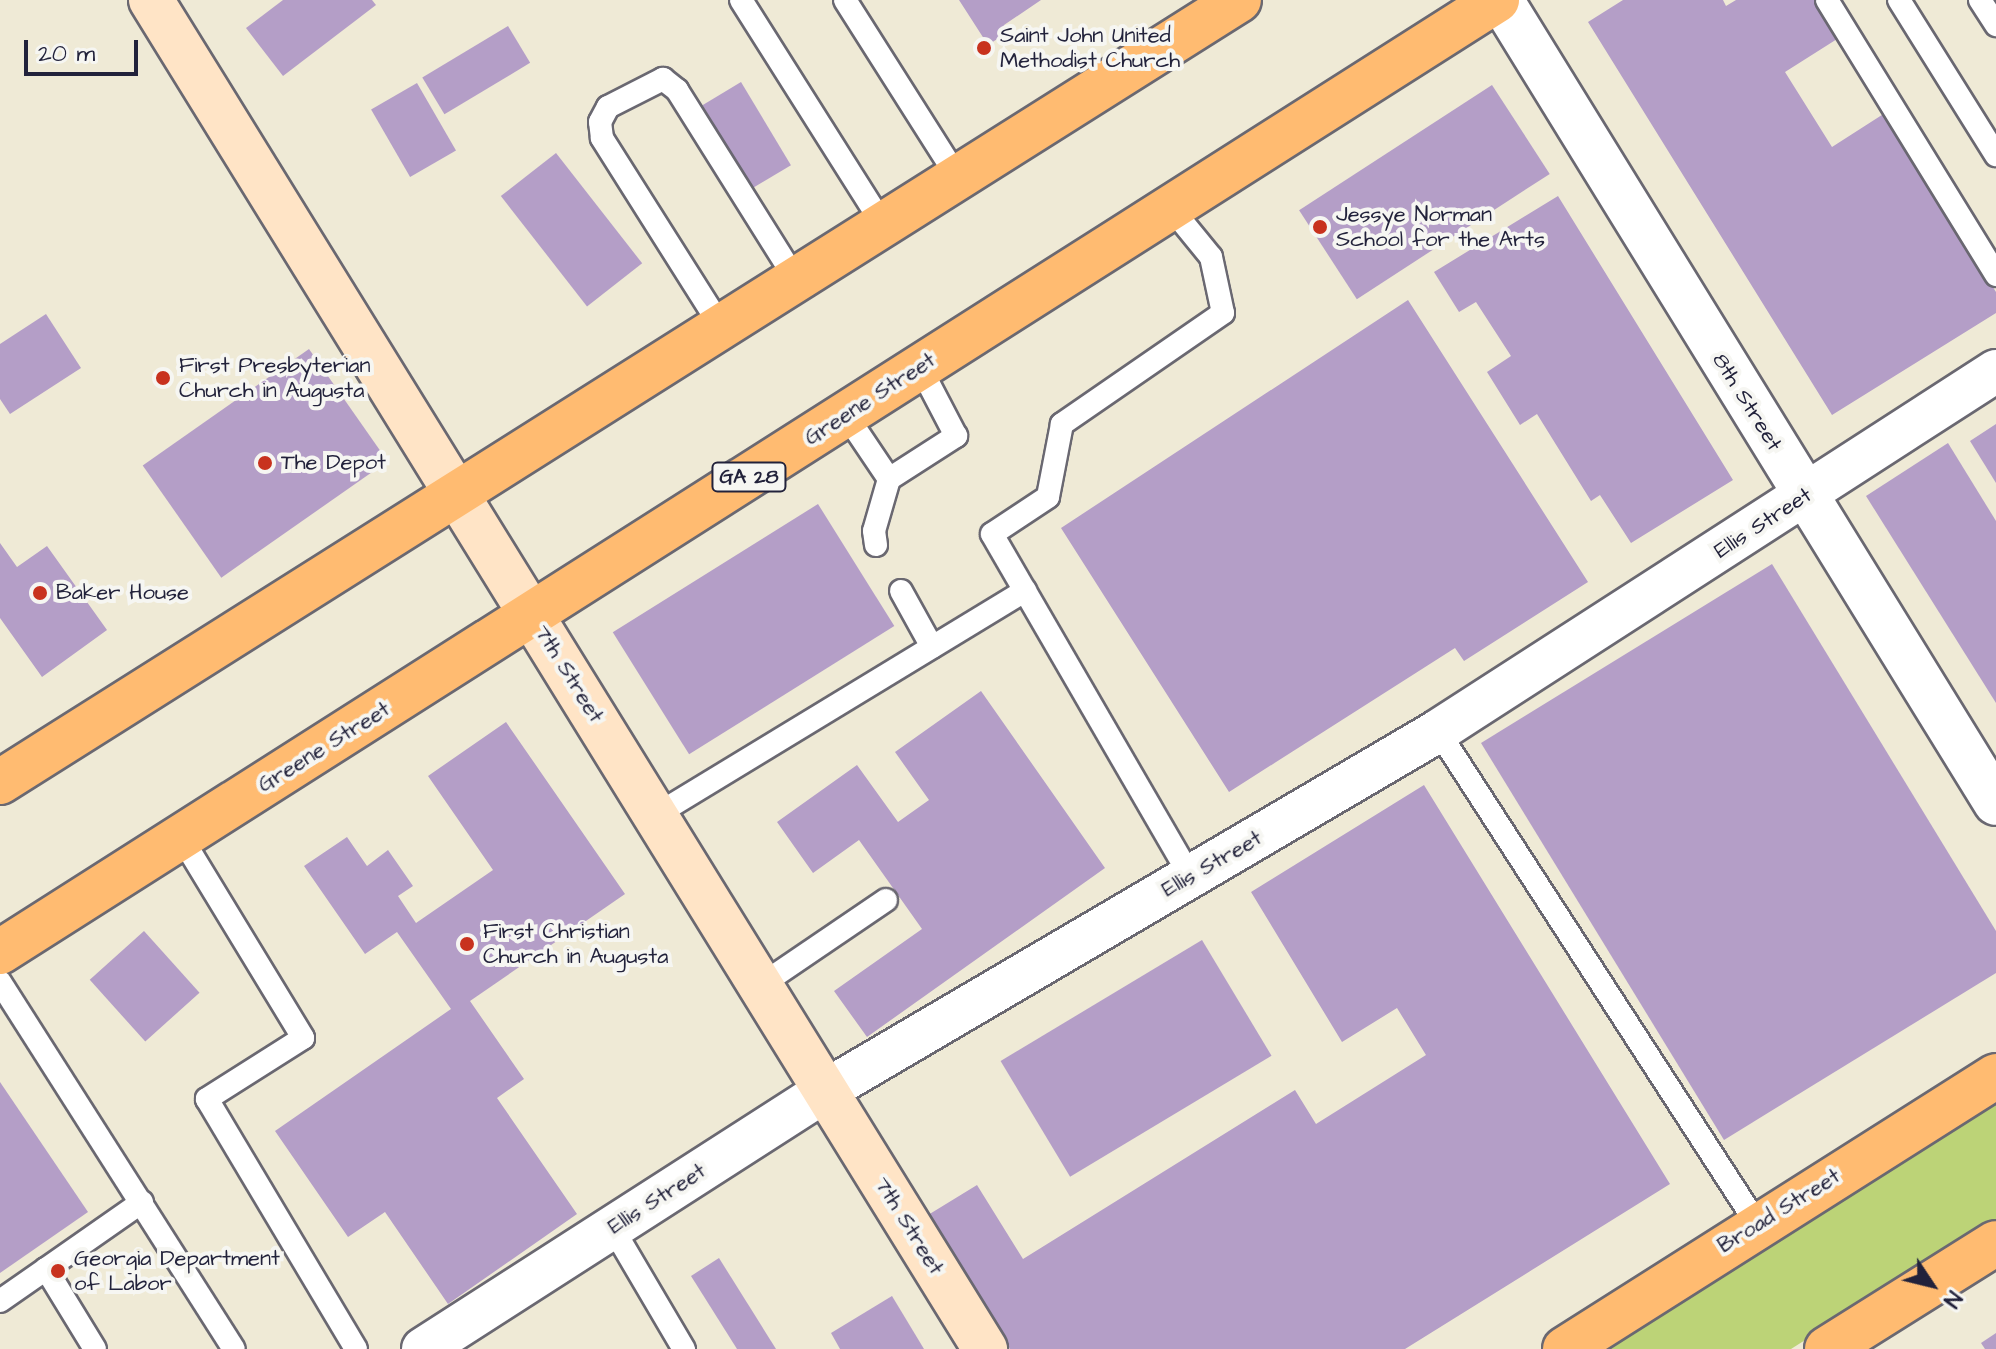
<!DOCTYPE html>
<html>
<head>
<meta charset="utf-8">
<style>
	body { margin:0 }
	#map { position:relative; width:1996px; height:1349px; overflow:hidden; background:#efead6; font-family:"Architects Daughter",sans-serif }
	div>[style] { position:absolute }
	.green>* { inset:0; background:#bcd377 }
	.building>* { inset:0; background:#b49ec7; transform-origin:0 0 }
	.roads { filter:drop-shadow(2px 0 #6a6871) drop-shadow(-2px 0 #6a6871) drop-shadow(0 2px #6a6871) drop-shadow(0 -2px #6a6871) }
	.service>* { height:22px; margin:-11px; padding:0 11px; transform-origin:11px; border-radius:11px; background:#fff }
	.minor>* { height:42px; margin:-21px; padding:0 21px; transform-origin:21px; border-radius:21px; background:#fff }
	.tertiary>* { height:44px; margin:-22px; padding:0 22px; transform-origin:22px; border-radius:22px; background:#fff }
	.secondary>* { height:44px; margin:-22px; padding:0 22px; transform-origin:22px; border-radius:22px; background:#ffe4c6 }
	.primary>* { height:44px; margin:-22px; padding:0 22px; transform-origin:22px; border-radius:22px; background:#ffbb71 }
	.dots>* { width:22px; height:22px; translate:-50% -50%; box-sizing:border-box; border:4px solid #f6f6f2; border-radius:50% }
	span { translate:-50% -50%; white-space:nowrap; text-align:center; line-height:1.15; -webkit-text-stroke:8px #f6f6f2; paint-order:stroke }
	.shield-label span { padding:2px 6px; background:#f6f6f2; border:2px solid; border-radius:6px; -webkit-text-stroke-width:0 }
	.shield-label { font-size:20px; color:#22223b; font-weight:700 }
	.poi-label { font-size:22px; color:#22223b }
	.left { translate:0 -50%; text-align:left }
	.street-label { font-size:22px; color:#22223b }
	.north { position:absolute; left:1892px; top:1245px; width:80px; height:80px; -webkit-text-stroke:6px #f6f6f2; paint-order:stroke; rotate:125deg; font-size:22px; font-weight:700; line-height:32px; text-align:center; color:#22223b }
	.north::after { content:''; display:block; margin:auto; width:28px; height:36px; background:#22223b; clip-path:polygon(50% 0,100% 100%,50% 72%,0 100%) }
	.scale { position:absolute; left:24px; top:40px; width:114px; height:36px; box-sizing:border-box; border:4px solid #22223b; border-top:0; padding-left:10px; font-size:24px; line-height:28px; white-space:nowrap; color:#22223b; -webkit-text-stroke:6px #f6f6f2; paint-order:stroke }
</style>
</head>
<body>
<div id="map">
	<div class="green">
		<div style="clip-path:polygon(1996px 1100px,1996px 1219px,1791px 1349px,1608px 1349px)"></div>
	</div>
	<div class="building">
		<div style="clip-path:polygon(283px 0,372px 0,376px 5px,283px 76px,246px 28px)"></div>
		<div style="clip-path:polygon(959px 0,1041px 0,1004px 25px,1008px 32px,988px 45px)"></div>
		<div style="clip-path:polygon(1623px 0,1723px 0,1726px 6px,1736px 0,1825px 0,1845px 34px,1785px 72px,1832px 147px,1885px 113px,1996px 292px,1996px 313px,1832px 415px,1588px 22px)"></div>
		<div style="left:508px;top:26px;width:43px;height:100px;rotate:59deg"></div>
		<div style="left:741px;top:82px;width:97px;height:45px;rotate:59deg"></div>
		<div style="left:417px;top:83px;width:78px;height:53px;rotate:60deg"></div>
		<div style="left:1492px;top:85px;width:106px;height:230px;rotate:57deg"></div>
		<div style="left:556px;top:153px;width:140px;height:70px;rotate:52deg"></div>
		<div style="clip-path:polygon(1558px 196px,1733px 480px,1631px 543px,1600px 495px,1591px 501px,1537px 414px,1520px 425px,1487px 372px,1511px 356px,1476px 302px,1459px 312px,1434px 272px)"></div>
		<div style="clip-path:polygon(1408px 300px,1588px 582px,1464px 661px,1455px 648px,1229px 792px,1061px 528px)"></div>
		<div style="clip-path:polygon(46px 314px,81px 368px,10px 414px,0 399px,0 344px)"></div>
		<div style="left:309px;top:349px;width:137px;height:203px;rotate:55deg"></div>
		<div style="clip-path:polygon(1996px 424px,1996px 483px,1970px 441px)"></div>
		<div style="clip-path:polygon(1948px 443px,1996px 521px,1996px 703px,1866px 496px)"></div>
		<div style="left:818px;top:504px;width:144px;height:242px;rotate:58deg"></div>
		<div style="clip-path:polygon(0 543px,17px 567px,47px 546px,107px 630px,42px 677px,0 618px)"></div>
		<div style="clip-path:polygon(1772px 564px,1996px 931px,1996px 973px,1724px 1140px,1481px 743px)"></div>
		<div style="clip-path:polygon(981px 691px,1105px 868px,867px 1037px,834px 991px,922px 929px,859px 840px,813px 873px,777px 822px,857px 765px,898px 822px,929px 800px,895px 752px)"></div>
		<div style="clip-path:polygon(506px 722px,625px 894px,470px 1001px,524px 1079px,497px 1098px,577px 1214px,448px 1304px,385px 1212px,348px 1237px,275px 1131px,451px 1009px,397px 932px,365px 954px,304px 866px,347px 837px,367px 866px,388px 850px,413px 886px,398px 896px,416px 923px,493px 870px,428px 776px)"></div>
		<div style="clip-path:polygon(1424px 785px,1670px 1184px,1405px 1349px,1010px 1349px,928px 1215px,977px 1185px,1023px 1259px,1295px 1090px,1316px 1124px,1426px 1055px,1397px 1008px,1342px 1042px,1251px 892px)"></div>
		<div style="left:144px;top:931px;width:83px;height:73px;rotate:48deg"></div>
		<div style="left:1202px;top:940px;width:135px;height:235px;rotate:59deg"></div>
		<div style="clip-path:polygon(0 1082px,88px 1212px,0 1273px)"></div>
		<div style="clip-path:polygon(719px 1258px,776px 1349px,737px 1349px,691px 1276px)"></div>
		<div style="clip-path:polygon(892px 1296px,924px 1349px,840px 1349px,831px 1333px)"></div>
		<div style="clip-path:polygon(1996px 1333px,1996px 1349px,1985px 1349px,1981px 1343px)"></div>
	</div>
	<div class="roads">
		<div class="service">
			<div style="left:741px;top:0;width:266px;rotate:57.7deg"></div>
			<div style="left:845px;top:0;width:211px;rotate:57.6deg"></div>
			<div style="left:1827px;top:0;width:323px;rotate:58.4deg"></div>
			<div style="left:1899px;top:0;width:183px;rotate:58deg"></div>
			<div style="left:1980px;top:0;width:30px;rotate:57deg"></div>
			<div style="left:1171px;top:208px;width:63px;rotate:50.8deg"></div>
			<div style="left:1211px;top:257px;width:57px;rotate:77.9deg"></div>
			<div style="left:1223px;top:313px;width:196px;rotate:145.4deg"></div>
			<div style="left:1062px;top:424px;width:74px;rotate:100.9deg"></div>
			<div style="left:1048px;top:497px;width:67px;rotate:146.5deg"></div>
			<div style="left:992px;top:534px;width:395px;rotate:59.9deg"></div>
			<div style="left:722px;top:328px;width:225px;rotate:-122.3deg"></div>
			<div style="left:602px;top:138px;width:16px;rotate:-97deg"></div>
			<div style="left:600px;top:122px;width:17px;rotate:-62deg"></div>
			<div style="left:608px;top:107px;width:62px;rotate:-27deg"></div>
			<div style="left:663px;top:79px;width:18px;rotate:38deg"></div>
			<div style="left:677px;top:90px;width:224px;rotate:57.9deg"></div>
			<div style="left:846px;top:415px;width:77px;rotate:56.1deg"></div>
			<div style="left:876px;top:545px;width:14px;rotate:-98deg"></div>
			<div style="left:874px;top:531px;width:54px;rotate:-73.9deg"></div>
			<div style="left:889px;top:479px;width:80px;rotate:-32.7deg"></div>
			<div style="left:956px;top:436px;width:78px;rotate:-117.6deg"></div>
			<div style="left:901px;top:591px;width:64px;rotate:61deg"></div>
			<div style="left:1438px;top:731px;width:587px;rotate:57.09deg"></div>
			<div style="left:656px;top:815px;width:432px;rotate:-31.3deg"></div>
			<div style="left:181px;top:837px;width:235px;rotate:58.7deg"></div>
			<div style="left:303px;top:1038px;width:114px;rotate:147.6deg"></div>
			<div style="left:207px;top:1099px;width:291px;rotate:59.2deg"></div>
			<div style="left:0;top:982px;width:435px;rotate:57.5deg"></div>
			<div style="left:761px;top:985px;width:151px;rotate:-34.2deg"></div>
			<div style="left:612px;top:1227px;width:142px;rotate:59.5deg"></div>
			<div style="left:0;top:1301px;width:56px;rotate:-34.8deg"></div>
			<div style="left:95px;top:1349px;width:94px;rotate:-121.5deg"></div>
			<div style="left:46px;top:1269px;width:117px;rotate:-34.9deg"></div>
		</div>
		<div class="minor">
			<div style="left:423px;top:1349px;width:478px;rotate:-32.7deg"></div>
			<div style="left:825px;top:1091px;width:711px;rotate:-30.42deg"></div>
			<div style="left:1438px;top:731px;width:664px;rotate:-32.83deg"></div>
		</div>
		<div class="tertiary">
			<div style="left:1501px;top:0;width:943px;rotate:58.35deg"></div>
		</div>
		<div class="secondary">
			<div style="left:151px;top:0;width:1586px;rotate:58.27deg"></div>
		</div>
		<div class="primary">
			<div style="left:0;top:782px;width:1465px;rotate:-32.26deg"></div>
			<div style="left:0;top:952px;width:1774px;rotate:-32.45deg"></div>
			<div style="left:1565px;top:1349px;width:510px;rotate:-32.35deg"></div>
			<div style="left:1827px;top:1349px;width:199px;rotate:-32.1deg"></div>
		</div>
	</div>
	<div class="dots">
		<div style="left:984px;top:48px;background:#c8321e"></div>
		<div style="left:1320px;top:227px;background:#c8321e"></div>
		<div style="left:163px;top:378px;background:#c8321e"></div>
		<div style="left:265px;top:463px;background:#c8321e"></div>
		<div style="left:40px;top:593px;background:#c8321e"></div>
		<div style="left:467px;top:944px;background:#c8321e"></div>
		<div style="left:58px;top:1271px;background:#c8321e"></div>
	</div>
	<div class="shield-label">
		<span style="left:749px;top:477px">GA 28</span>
	</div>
	<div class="poi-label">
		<span class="left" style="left:1000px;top:48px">Saint John United<br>Methodist Church</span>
		<span class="left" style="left:1336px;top:227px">Jessye Norman<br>School for the Arts</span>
		<span class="left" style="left:179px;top:378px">First Presbyterian<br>Church in Augusta</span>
		<span class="left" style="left:281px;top:463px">The Depot</span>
		<span class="left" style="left:56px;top:593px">Baker House</span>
		<span class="left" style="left:483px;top:944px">First Christian<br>Church in Augusta</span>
		<span class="left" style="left:74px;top:1271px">Georgia Department<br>of Labor</span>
	</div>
	<div class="street-label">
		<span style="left:870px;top:399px;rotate:-33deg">Greene Street</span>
		<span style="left:1747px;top:402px;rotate:58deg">8th Street</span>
		<span style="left:1763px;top:523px;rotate:-33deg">Ellis Street</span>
		<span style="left:569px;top:674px;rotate:58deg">7th Street</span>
		<span style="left:324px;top:747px;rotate:-32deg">Greene Street</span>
		<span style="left:1212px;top:864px;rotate:-30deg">Ellis Street</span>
		<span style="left:657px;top:1199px;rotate:-33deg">Ellis Street</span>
		<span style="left:1779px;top:1211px;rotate:-32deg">Broad Street</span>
		<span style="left:909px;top:1226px;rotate:58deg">7th Street</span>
	</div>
	<div class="north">N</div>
	<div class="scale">20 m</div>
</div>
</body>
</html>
